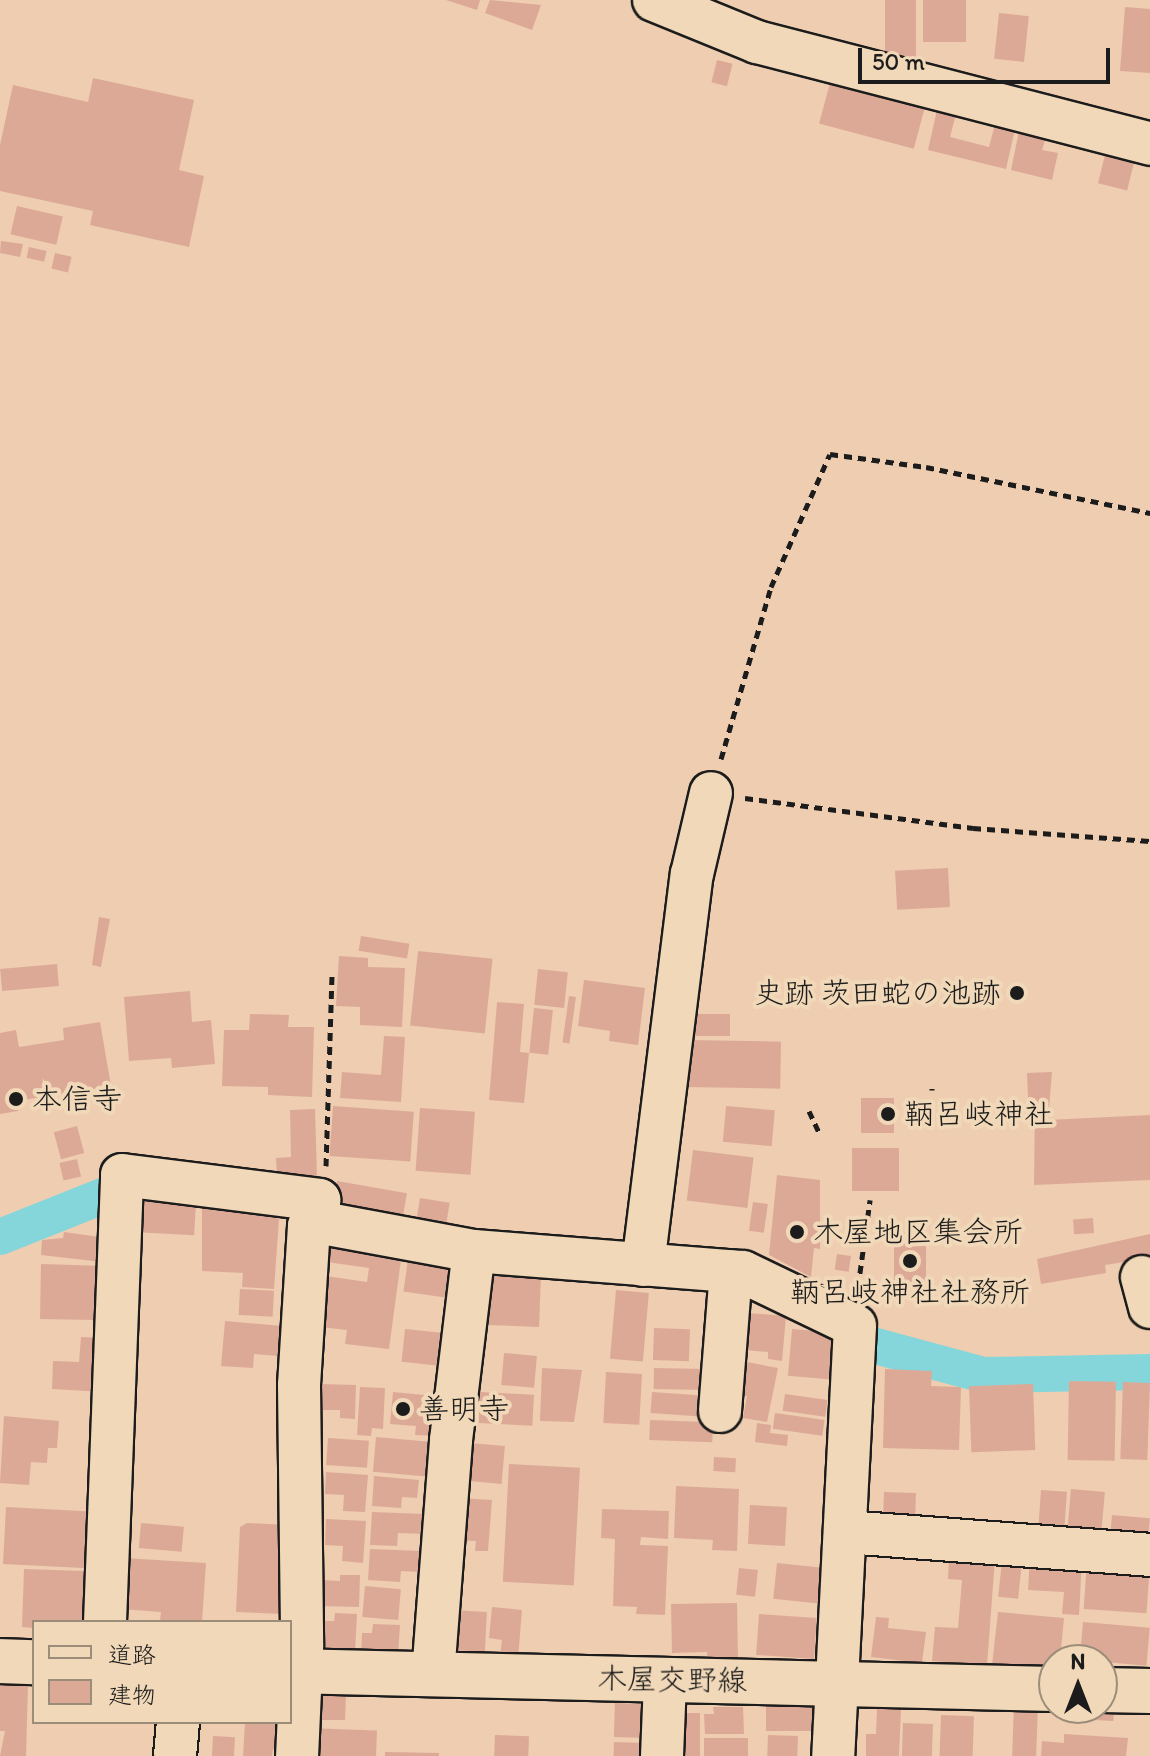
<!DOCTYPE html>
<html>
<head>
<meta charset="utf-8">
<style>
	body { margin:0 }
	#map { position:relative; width:1150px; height:1756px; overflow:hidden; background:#eecdb0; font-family:Itim,"Klee One",sans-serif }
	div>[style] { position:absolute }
	.canal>* { height:36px; margin:-18px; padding:0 18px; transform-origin:18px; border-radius:18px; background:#84d6db }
	.building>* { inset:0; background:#dda997; transform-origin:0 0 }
	.path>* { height:5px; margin-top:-2.5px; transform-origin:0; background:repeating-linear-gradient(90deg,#1c1c1c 0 8px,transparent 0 14px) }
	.roads { filter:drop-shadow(2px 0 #1c1c1c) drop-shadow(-2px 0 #1c1c1c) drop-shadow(0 2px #1c1c1c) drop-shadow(0 -2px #1c1c1c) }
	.minor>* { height:42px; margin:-21px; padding:0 21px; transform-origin:21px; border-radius:21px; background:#f0d8b8 }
	.major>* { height:44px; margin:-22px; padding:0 22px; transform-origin:22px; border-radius:22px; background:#f0d8b8 }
	.dots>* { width:22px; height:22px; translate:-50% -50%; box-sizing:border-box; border:4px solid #f0d8b8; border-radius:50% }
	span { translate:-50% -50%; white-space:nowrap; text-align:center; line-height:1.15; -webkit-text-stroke:8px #f0d8b8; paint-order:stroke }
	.poi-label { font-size:30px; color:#1c1c1c }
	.right { translate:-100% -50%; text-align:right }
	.left { translate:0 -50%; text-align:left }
	.street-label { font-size:30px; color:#1c1c1c }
	.legend { position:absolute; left:32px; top:1620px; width:260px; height:104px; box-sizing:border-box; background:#f0d8b8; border:2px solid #9b8d7a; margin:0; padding:10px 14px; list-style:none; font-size:24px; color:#1c1c1c }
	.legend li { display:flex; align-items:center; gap:16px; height:40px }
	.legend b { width:40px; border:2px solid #9b8d7a }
	.north { position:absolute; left:1038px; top:1644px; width:80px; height:80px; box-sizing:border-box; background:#f0d8b8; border:2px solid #9b8d7a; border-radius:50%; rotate:0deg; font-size:22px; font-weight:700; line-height:32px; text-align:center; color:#1c1c1c }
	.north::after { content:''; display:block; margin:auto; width:28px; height:36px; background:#1c1c1c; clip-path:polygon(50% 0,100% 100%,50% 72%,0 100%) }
	.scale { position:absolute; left:858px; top:48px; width:252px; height:36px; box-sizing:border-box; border:4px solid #1c1c1c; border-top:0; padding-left:10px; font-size:24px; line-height:28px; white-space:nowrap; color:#1c1c1c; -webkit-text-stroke:6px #f0d8b8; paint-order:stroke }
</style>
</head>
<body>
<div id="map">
	<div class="canal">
		<div style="left:0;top:1237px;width:118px;rotate:-21.8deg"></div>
		<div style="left:110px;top:1193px;width:36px;rotate:-5deg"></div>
		<div style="left:872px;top:1345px;width:116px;rotate:15deg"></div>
		<div style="left:984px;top:1375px;width:166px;rotate:-1deg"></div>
	</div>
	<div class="building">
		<div style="clip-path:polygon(446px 0,480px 0,477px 10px)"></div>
		<div style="clip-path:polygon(490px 0,541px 5px,532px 30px,485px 13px)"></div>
		<div style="left:885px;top:0;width:31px;height:64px"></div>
		<div style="left:923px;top:0;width:43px;height:42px"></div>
		<div style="clip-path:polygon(1125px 7px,1150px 9px,1150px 73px,1120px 71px)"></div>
		<div style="left:999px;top:13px;width:30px;height:46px;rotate:6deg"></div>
		<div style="left:717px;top:60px;width:16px;height:23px;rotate:14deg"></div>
		<div style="clip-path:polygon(93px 78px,194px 100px,179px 170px,204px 176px,189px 247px,90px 225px,93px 211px,0 191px,0 145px,13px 85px,88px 102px)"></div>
		<div style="left:831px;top:79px;width:98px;height:46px;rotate:15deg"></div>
		<div style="clip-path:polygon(937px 110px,956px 114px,950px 137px,989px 147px,995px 124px,1015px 129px,1006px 169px,928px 150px)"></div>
		<div style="clip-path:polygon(1019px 131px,1046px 137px,1042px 150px,1058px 153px,1052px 180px,1011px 170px)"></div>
		<div style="left:1105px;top:155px;width:30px;height:29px;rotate:14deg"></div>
		<div style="left:17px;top:206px;width:47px;height:29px;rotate:13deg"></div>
		<div style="clip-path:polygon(1px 241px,23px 244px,20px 257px,0 253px)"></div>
		<div style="left:29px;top:247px;width:18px;height:11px;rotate:13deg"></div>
		<div style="left:55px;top:253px;width:17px;height:16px;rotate:13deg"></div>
		<div style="left:948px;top:868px;width:39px;height:53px;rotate:87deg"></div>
		<div style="clip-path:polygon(99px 917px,110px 919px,101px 967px,92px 965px)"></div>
		<div style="left:361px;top:936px;width:49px;height:15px;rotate:9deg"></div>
		<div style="left:418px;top:951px;width:75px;height:75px;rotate:6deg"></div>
		<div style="clip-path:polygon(339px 956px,368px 958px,368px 967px,405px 968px,402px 1027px,360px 1025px,360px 1007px,336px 1006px)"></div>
		<div style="left:57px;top:964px;width:22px;height:57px;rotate:85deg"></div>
		<div style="left:538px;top:969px;width:30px;height:36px;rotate:6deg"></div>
		<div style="clip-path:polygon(584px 980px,645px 988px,638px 1045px,609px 1041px,610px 1031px,578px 1026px)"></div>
		<div style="clip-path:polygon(190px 991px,192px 1022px,211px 1020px,215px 1064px,172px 1068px,171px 1058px,129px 1061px,124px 997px)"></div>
		<div style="left:569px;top:996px;width:7px;height:47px;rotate:8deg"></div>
		<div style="clip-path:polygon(497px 1002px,524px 1004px,520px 1052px,529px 1053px,524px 1103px,489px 1100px)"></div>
		<div style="left:534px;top:1008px;width:19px;height:45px;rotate:6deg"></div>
		<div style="clip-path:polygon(250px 1014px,289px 1015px,288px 1027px,314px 1027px,312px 1097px,268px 1095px,268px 1087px,222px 1086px,224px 1030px,249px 1030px)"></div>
		<div style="left:687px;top:1014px;width:43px;height:22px"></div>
		<div style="clip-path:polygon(100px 1022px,111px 1086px,17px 1101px,18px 1111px,0 1114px,0 1033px,16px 1030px,19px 1047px,64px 1040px,63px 1028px)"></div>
		<div style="clip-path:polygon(384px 1036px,405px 1037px,401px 1102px,340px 1098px,342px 1072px,381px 1075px)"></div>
		<div style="left:687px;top:1040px;width:94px;height:47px;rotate:1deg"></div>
		<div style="clip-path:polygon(1052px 1072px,1048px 1120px,1150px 1115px,1150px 1180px,1034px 1185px,1035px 1098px,1028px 1098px,1027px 1073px)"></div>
		<div style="left:861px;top:1098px;width:33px;height:35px"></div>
		<div style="left:333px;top:1106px;width:81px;height:50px;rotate:4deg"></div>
		<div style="left:726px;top:1106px;width:49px;height:36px;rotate:5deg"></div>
		<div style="left:420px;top:1108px;width:55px;height:63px;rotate:4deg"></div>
		<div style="clip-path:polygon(315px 1109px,317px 1177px,277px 1179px,276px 1158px,291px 1157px,290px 1110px)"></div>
		<div style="left:77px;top:1126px;width:28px;height:24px;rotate:75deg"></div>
		<div style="left:852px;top:1148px;width:47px;height:43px"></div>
		<div style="left:693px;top:1150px;width:61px;height:51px;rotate:7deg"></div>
		<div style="left:77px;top:1159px;width:18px;height:18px;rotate:77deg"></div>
		<div style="clip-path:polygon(777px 1175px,820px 1180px,820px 1249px,814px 1248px,811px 1277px,769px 1255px)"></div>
		<div style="left:337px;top:1181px;width:71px;height:26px;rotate:10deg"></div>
		<div style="left:420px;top:1198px;width:30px;height:21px;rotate:9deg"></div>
		<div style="left:134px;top:1199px;width:62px;height:33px;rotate:3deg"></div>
		<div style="clip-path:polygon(202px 1199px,279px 1219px,274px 1289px,242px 1287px,243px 1273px,202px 1271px)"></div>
		<div style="left:753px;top:1202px;width:15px;height:29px;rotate:8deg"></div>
		<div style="left:1093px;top:1218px;width:15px;height:20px;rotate:86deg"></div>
		<div style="clip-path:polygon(64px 1232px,114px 1239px,111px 1263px,41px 1255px,42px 1240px,63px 1238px)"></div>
		<div style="left:894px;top:1232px;width:32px;height:57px"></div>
		<div style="clip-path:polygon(323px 1234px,403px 1245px,389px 1349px,345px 1344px,347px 1330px,320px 1327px,326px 1276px,367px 1282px,369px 1268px,320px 1261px)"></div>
		<div style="clip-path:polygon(1150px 1234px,1150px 1258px,1105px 1265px,1106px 1273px,1041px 1284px,1037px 1259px)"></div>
		<div style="left:409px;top:1252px;width:60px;height:40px;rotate:8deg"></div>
		<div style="left:837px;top:1254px;width:14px;height:16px;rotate:8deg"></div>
		<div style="clip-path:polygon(41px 1264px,105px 1266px,104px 1303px,96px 1302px,95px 1320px,40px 1319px)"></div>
		<div style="left:486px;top:1271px;width:55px;height:54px;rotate:2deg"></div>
		<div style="left:240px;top:1289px;width:34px;height:26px;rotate:3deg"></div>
		<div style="left:616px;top:1290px;width:33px;height:69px;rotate:5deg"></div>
		<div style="clip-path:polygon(736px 1312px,786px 1316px,782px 1361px,768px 1359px,768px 1352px,733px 1349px)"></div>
		<div style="clip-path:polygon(225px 1321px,294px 1327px,291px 1357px,254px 1354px,253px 1368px,221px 1366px)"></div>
		<div style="left:654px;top:1328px;width:36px;height:32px;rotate:2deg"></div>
		<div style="left:405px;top:1329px;width:49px;height:33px;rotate:6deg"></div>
		<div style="left:792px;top:1329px;width:49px;height:47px;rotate:5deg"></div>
		<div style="clip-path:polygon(81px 1337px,107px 1338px,104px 1392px,52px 1389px,53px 1361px,79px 1362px)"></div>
		<div style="left:504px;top:1353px;width:33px;height:32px;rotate:5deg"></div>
		<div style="clip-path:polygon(742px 1361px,778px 1368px,767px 1422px,743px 1418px,747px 1396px,736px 1395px)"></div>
		<div style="clip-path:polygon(542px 1368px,582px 1370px,574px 1422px,540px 1421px)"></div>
		<div style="left:654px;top:1368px;width:53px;height:21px;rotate:1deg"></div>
		<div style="clip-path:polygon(885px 1369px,932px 1371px,931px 1386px,961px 1387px,959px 1450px,883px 1448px)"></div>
		<div style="left:606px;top:1372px;width:36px;height:51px;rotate:3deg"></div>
		<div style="left:1069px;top:1381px;width:47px;height:79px;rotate:1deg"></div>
		<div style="left:1123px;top:1382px;width:27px;height:77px;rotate:2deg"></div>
		<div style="clip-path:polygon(320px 1384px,356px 1385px,355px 1419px,340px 1418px,340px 1410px,320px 1410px)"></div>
		<div style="left:1033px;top:1384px;width:66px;height:64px;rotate:88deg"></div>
		<div style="clip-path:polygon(360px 1387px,385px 1388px,383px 1429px,372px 1428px,371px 1436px,357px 1435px)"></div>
		<div style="clip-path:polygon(393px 1392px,424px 1395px,423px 1405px,442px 1407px,440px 1436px,415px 1435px,416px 1426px,390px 1424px)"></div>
		<div style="left:480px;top:1392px;width:54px;height:31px;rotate:3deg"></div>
		<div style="left:652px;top:1392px;width:53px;height:21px;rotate:4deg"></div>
		<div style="left:785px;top:1394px;width:43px;height:17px;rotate:8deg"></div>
		<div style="left:775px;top:1413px;width:50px;height:16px;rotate:8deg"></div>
		<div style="clip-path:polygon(4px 1416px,59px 1421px,57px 1448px,48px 1448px,47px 1463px,31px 1462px,29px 1485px,0 1483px)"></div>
		<div style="left:650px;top:1420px;width:63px;height:20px;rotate:2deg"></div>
		<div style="clip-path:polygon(757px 1423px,771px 1425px,770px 1433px,788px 1435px,787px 1446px,755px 1442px)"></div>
		<div style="left:376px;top:1437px;width:59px;height:35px;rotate:5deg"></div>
		<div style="left:328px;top:1438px;width:41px;height:27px;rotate:4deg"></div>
		<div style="left:470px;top:1443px;width:35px;height:38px;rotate:5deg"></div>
		<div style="left:714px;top:1457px;width:22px;height:14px;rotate:3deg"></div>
		<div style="left:509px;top:1464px;width:71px;height:118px;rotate:3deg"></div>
		<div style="clip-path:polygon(326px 1472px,368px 1475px,365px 1512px,343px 1511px,344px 1495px,325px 1494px)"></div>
		<div style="clip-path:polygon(374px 1476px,419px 1480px,417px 1498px,402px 1497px,401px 1508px,372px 1506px)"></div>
		<div style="clip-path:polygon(676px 1486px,739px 1489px,737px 1551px,712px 1550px,713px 1540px,674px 1538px)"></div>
		<div style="left:1071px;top:1489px;width:34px;height:42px;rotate:5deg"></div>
		<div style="left:1041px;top:1490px;width:26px;height:37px;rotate:4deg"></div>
		<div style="left:884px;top:1492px;width:32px;height:29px;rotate:2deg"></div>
		<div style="clip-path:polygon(459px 1498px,492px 1500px,488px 1551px,475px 1551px,476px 1541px,456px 1540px)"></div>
		<div style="left:750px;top:1505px;width:37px;height:39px;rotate:3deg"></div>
		<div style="left:6px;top:1507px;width:85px;height:57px;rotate:3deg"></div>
		<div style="clip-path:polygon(602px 1509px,669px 1511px,668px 1539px,641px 1537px,640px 1545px,668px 1546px,665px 1615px,636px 1614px,637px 1607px,613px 1606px,615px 1539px,601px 1538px)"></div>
		<div style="clip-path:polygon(372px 1512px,425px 1514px,424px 1534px,398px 1533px,397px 1546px,370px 1545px)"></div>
		<div style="left:1112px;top:1515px;width:38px;height:27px;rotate:5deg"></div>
		<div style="clip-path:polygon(326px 1519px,366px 1521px,363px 1563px,342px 1561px,343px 1546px,325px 1545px)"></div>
		<div style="left:141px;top:1523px;width:43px;height:25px;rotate:5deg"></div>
		<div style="clip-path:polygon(247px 1523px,288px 1525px,284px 1614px,236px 1612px,240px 1527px)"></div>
		<div style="clip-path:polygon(370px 1549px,421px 1551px,420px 1572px,401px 1571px,400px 1582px,368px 1580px)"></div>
		<div style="left:1003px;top:1551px;width:20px;height:46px;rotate:6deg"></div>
		<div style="clip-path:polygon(949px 1555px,995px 1559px,987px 1665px,932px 1661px,935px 1627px,958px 1628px,962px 1580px,948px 1579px)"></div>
		<div style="clip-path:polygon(1030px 1556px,1082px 1559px,1079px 1615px,1062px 1614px,1064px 1592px,1028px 1590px)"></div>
		<div style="clip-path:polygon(124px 1558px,206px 1563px,202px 1622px,160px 1621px,161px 1612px,121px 1609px)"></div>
		<div style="left:1087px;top:1561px;width:63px;height:48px;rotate:4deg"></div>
		<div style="left:777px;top:1563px;width:48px;height:36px;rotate:6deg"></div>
		<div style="left:739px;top:1568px;width:19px;height:27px;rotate:6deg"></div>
		<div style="clip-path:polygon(24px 1569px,85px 1571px,82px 1622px,34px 1622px,34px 1628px,22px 1627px)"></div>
		<div style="clip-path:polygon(340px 1575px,360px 1575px,359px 1607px,320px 1606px,321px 1580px,340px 1581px)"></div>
		<div style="left:365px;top:1586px;width:36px;height:31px;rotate:5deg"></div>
		<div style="clip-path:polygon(737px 1603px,738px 1660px,708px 1661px,707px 1652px,672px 1653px,671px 1604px)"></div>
		<div style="clip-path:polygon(492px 1607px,522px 1610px,518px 1659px,500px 1657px,502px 1640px,489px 1638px)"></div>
		<div style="left:451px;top:1610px;width:36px;height:40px;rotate:3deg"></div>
		<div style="clip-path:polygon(998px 1612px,1064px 1618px,1060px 1660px,1054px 1660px,1054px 1671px,992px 1665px)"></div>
		<div style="clip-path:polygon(335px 1613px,357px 1614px,355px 1652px,319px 1650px,320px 1621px,334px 1621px)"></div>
		<div style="left:759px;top:1614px;width:58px;height:41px;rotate:4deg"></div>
		<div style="clip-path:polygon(876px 1617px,889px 1618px,888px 1628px,926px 1632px,922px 1663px,871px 1657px)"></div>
		<div style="left:1083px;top:1622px;width:67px;height:38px;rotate:5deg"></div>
		<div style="clip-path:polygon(373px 1624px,400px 1625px,398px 1655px,361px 1654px,362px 1633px,372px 1633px)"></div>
		<div style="clip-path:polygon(0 1685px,28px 1685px,26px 1756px,0 1756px,5px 1731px,0 1731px)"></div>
		<div style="clip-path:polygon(318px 1693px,346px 1694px,345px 1720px,307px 1720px)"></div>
		<div style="left:615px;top:1703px;width:32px;height:34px;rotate:2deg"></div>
		<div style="left:1014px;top:1703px;width:24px;height:53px;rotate:2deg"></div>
		<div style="left:766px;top:1705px;width:53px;height:26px"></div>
		<div style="clip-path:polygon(713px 1707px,743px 1707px,744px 1734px,705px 1734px,704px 1714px,714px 1714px)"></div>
		<div style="clip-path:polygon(877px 1708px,901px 1709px,899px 1756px,866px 1756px,866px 1734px,876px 1734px)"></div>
		<div style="left:1074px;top:1708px;width:40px;height:11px;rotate:3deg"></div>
		<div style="left:678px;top:1713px;width:22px;height:43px"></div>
		<div style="left:941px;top:1715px;width:33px;height:41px;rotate:2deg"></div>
		<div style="clip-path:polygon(245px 1722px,283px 1722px,282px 1750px,273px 1749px,272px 1756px,243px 1756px)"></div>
		<div style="left:903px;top:1723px;width:30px;height:33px;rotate:2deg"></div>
		<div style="left:307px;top:1728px;width:70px;height:28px;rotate:2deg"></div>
		<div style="clip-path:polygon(1064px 1734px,1128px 1738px,1126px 1756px,1041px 1756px,1042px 1741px,1064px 1743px)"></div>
		<div style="left:495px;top:1735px;width:34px;height:21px;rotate:2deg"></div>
		<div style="left:768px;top:1735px;width:30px;height:21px;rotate:2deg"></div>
		<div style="left:213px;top:1736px;width:22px;height:20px;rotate:3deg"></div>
		<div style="left:748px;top:1738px;width:18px;height:44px;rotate:90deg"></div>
		<div style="left:614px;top:1742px;width:31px;height:14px;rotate:2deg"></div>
		<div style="clip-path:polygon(385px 1752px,439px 1753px,439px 1756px,385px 1756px)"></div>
	</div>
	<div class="path">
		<div style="left:721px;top:759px;width:179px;rotate:-73.8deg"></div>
		<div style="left:771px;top:587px;width:145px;rotate:-66.1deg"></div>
		<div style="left:830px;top:454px;width:97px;rotate:7.7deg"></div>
		<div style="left:926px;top:467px;width:229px;rotate:11.6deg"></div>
		<div style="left:745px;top:798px;width:230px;rotate:7.5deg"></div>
		<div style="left:973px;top:828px;width:177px;rotate:4.2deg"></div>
		<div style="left:932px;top:1088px;width:2px;rotate:90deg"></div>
		<div style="left:809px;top:1111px;width:26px;rotate:65deg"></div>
		<div style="left:326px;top:1166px;width:191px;rotate:-88.2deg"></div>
		<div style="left:858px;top:1287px;width:88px;rotate:-82.1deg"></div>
	</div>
	<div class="roads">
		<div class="minor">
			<div style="left:654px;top:0;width:111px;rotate:22.2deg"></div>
			<div style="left:757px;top:42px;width:406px;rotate:14.5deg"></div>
			<div style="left:317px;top:1222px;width:160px;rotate:10.5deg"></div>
			<div style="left:474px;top:1251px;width:270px;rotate:4.5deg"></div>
			<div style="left:743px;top:1272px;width:124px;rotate:25.7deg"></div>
			<div style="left:855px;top:1326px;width:431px;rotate:92.9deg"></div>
			<div style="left:643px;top:1265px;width:394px;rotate:-82.9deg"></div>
			<div style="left:692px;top:874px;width:83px;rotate:-76.8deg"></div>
			<div style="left:1142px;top:1277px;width:31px;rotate:75deg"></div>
			<div style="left:720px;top:1411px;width:140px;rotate:-85.5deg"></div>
			<div style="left:846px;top:1532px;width:305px;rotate:4.3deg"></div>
			<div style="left:105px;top:1622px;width:447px;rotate:-87.8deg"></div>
			<div style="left:122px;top:1175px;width:199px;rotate:7.2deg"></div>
			<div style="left:319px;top:1200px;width:22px;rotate:95deg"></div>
			<div style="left:317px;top:1222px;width:9px;rotate:153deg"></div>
			<div style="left:309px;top:1226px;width:159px;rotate:93.6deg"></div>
			<div style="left:299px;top:1385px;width:262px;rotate:89.3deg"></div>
			<div style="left:302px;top:1647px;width:109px;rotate:92.6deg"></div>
			<div style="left:433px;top:1675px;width:236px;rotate:-85.6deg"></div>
			<div style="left:451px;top:1440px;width:190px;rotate:-83.1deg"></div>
			<div style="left:175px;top:1756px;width:34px;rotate:-85deg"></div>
			<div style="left:662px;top:1756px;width:76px;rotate:-87.7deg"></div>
		</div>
		<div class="major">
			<div style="left:0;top:1661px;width:34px;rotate:2deg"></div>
			<div style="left:290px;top:1671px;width:764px;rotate:1.35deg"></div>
			<div style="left:1102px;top:1690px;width:48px;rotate:1.2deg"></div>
		</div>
	</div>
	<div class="dots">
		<div style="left:1017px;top:993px;background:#1c1c1c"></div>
		<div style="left:16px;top:1099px;background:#1c1c1c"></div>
		<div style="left:888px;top:1114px;background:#1c1c1c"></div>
		<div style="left:797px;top:1232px;background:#1c1c1c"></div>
		<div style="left:910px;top:1261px;background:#1c1c1c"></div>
		<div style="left:403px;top:1409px;background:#1c1c1c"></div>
	</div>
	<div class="poi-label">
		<span class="right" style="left:1001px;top:993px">史跡 茨田蛇の池跡</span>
		<span class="left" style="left:32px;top:1099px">本信寺</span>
		<span class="left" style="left:904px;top:1114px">鞆呂岐神社</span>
		<span class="left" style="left:813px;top:1232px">木屋地区集会所</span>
		<span style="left:910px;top:1292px">鞆呂岐神社社務所</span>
		<span class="left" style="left:419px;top:1409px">善明寺</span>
	</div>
	<div class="street-label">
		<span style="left:672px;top:1680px;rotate:1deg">木屋交野線</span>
	</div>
	<ul class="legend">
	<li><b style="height:10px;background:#f0d8b8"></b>道路</li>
	<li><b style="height:22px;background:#dda997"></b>建物</li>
	</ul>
	<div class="north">N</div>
	<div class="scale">50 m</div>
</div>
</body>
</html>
